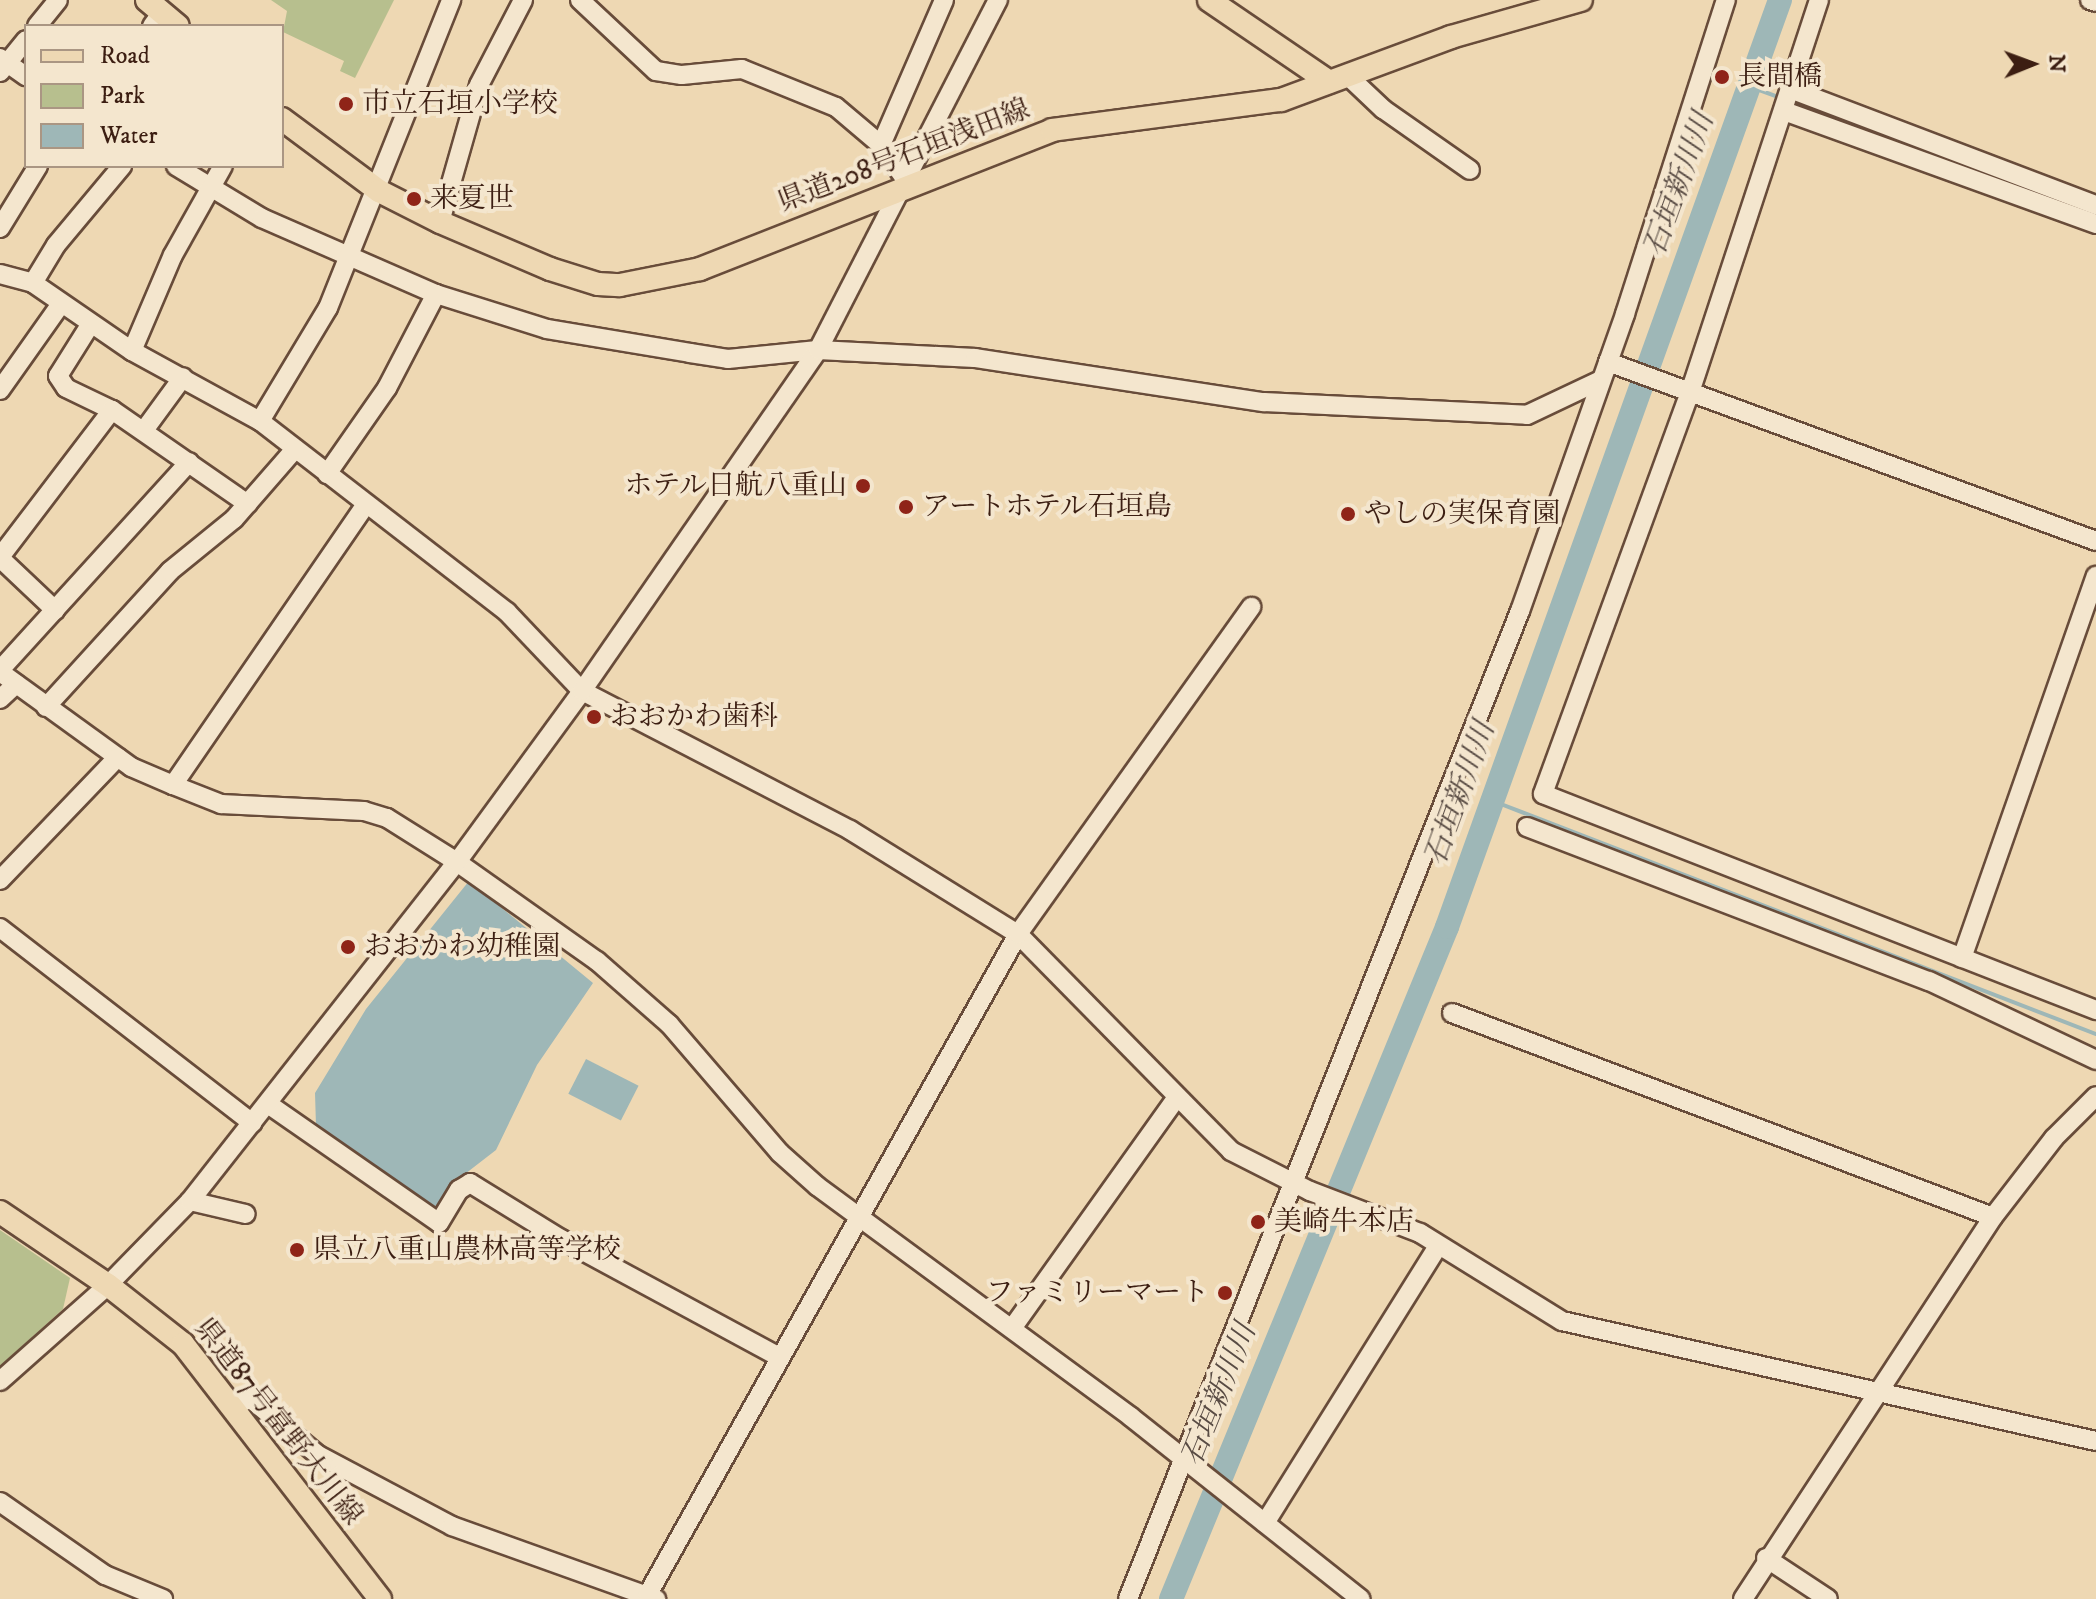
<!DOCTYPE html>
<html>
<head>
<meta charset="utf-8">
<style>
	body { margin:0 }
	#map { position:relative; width:2096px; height:1599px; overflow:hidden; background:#eed8b3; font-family:"IM FELL DW Pica","Noto Serif JP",serif }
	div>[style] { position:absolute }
	.green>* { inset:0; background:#b7bf8e }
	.water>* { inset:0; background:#9eb7b7; transform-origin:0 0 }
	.stream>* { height:4px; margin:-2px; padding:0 2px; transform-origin:2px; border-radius:2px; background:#9eb7b7 }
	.river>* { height:24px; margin:-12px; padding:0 12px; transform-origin:12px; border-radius:12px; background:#9eb7b7 }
	.roads { filter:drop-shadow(2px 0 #684c3a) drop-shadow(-2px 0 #684c3a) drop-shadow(0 2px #684c3a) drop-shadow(0 -2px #684c3a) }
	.minor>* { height:18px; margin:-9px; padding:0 9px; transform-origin:9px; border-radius:9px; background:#f4e6ce }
	.major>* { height:22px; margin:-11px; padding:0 11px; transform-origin:11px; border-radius:11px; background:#eed8b3 }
	.dots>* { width:22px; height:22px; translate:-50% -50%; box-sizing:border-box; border:4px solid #f4e6ce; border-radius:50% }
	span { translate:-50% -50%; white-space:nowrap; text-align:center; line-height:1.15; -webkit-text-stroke:8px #f4e6ce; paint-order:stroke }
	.poi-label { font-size:28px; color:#3c1e12 }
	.left { translate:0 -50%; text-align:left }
	.right { translate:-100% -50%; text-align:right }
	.street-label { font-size:28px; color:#3c1e12 }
	.water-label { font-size:30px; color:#594c44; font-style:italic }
	.legend { position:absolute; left:24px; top:24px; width:260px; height:144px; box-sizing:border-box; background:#f4e6ce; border:2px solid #aa9683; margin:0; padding:10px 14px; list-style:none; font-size:24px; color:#3c1e12 }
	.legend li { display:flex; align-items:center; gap:16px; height:40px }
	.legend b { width:40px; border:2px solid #aa9683 }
	.north { position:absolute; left:1992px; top:24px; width:80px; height:80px; -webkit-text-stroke:6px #f4e6ce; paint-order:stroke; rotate:89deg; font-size:22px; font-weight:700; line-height:32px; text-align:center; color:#3c1e12 }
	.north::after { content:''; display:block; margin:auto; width:28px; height:36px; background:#3c1e12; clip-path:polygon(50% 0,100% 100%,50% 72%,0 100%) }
</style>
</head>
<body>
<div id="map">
	<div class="green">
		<div style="clip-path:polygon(271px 0,394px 0,355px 78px,340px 71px,344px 61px,283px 32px,287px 11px)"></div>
		<div style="clip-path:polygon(0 1230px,70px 1278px,63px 1309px,0 1366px)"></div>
	</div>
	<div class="water">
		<div style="clip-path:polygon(469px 881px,593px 983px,537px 1065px,496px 1150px,452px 1184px,436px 1211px,316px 1126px,315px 1093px,366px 1009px)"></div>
		<div style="left:586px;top:1059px;width:59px;height:39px;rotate:27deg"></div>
	</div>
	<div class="stream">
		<div style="left:1751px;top:87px;width:30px;rotate:20deg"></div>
		<div style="left:1794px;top:103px;width:144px;rotate:20.7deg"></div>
		<div style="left:1493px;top:801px;width:646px;rotate:21.13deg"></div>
	</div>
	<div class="river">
		<div style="left:1171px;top:1599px;width:726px;rotate:-67.67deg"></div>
		<div style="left:1447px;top:927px;width:985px;rotate:-70.24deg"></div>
	</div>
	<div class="roads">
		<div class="minor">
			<div style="left:580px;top:0;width:104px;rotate:43.1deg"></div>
			<div style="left:656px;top:71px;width:26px;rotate:9deg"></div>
			<div style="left:682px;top:75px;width:60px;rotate:-5.7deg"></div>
			<div style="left:742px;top:69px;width:101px;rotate:22deg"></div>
			<div style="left:836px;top:107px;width:59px;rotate:40.2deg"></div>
			<div style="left:881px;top:145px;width:47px;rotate:54.6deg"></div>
			<div style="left:1819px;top:0;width:413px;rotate:108.2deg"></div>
			<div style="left:1690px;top:392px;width:428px;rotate:110.1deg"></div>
			<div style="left:1543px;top:794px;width:594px;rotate:21.34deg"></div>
			<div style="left:2090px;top:0;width:6px;rotate:18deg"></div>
			<div style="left:37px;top:26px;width:33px;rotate:-51deg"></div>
			<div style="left:152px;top:26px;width:17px;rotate:-54deg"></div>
			<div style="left:0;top:58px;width:32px;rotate:35deg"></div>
			<div style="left:0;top:72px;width:41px;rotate:-50.9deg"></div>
			<div style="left:1347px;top:75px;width:50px;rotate:43.4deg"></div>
			<div style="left:1383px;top:109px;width:106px;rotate:35deg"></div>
			<div style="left:1793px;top:90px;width:324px;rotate:20.8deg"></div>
			<div style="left:1784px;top:111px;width:332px;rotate:19.9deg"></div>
			<div style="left:881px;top:145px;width:158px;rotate:-66.5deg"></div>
			<div style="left:176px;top:166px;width:100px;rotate:31.2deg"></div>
			<div style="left:262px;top:218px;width:190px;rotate:23.6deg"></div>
			<div style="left:436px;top:294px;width:116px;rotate:17.5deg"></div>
			<div style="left:547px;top:329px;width:145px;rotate:9.5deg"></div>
			<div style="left:690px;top:353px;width:38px;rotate:9deg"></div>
			<div style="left:728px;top:359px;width:90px;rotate:-5.7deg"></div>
			<div style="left:818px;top:350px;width:157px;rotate:2.9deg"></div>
			<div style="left:975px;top:358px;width:292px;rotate:8.7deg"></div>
			<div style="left:1264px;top:402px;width:263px;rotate:2.8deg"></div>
			<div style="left:1527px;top:415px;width:82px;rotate:-25.3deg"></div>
			<div style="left:440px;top:222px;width:142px;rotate:-74.1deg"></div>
			<div style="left:479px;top:85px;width:96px;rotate:-62.6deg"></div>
			<div style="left:0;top:228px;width:73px;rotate:-58.5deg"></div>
			<div style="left:0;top:274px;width:34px;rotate:15deg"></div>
			<div style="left:33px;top:283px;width:120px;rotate:34.5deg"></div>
			<div style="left:132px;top:351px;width:146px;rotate:28.7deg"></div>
			<div style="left:260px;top:421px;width:312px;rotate:37.7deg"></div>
			<div style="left:507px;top:612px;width:109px;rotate:46.5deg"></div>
			<div style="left:582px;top:691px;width:302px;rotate:27.4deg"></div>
			<div style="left:850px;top:830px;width:198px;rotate:31.8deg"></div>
			<div style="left:1018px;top:934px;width:304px;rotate:45.5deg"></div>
			<div style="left:1231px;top:1151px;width:89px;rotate:26.9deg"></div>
			<div style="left:1310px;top:1191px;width:118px;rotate:20.9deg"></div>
			<div style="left:1420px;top:1233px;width:167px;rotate:31.8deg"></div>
			<div style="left:1562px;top:1321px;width:547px;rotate:12.67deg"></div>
			<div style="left:33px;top:283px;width:44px;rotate:-58.8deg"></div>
			<div style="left:56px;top:245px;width:103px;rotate:-50.1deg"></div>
			<div style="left:90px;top:325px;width:60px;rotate:122.1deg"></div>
			<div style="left:58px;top:376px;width:14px;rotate:56deg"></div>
			<div style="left:66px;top:388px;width:51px;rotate:25.6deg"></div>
			<div style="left:132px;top:351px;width:104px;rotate:-66.9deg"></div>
			<div style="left:173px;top:255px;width:102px;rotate:-60.7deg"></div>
			<div style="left:1608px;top:362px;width:520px;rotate:20.14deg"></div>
			<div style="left:0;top:390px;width:105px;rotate:-54.7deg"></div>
			<div style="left:260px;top:421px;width:132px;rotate:-59deg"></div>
			<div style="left:328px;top:308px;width:332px;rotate:-68.2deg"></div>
			<div style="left:145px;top:429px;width:64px;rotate:-53.8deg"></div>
			<div style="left:327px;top:474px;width:105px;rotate:-55.1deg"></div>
			<div style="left:387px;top:388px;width:106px;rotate:-62.5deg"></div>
			<div style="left:0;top:557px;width:185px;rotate:-52.7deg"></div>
			<div style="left:112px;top:410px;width:165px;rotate:34.7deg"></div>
			<div style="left:0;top:558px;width:76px;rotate:43.4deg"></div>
			<div style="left:0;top:670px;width:281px;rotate:-47.7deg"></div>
			<div style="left:0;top:672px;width:162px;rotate:35.9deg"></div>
			<div style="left:131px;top:767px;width:46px;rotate:23.2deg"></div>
			<div style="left:173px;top:785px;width:52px;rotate:21.6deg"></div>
			<div style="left:221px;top:804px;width:143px;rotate:2.8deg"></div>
			<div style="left:364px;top:811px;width:24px;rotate:17deg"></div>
			<div style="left:387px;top:818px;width:83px;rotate:32.2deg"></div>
			<div style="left:457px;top:862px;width:171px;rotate:35.3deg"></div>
			<div style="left:597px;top:961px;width:96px;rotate:41.2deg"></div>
			<div style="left:669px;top:1024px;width:170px;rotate:49.3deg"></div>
			<div style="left:780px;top:1153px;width:50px;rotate:41.7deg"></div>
			<div style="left:817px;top:1186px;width:390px;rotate:36.3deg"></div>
			<div style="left:1131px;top:1417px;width:293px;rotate:38.4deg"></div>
			<div style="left:0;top:699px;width:22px;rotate:-43deg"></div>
			<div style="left:46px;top:707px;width:184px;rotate:-47.6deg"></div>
			<div style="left:170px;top:571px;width:82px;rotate:-39.1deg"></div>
			<div style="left:234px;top:519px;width:93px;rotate:-48.9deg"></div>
			<div style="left:173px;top:785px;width:339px;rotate:-55.5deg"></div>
			<div style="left:1527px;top:827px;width:430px;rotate:21deg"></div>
			<div style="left:1929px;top:981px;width:185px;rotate:25.3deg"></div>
			<div style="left:0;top:880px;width:170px;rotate:-46.2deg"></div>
			<div style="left:0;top:928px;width:319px;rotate:37.7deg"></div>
			<div style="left:1962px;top:958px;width:405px;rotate:-70.7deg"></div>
			<div style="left:1452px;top:1013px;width:578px;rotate:20.66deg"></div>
			<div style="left:268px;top:1104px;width:208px;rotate:34.8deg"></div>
			<div style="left:439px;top:1223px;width:39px;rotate:-59deg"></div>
			<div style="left:459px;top:1190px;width:13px;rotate:-32deg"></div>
			<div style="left:470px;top:1183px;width:107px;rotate:31.6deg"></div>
			<div style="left:561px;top:1239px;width:246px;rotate:28.4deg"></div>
			<div style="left:190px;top:1201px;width:57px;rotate:13.1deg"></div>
			<div style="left:1013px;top:1327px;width:282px;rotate:-54.5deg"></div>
			<div style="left:0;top:1381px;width:144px;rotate:-41.6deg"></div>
			<div style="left:108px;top:1285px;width:117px;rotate:-45.7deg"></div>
			<div style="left:190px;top:1201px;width:432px;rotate:-51.8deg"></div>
			<div style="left:457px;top:862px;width:212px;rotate:-53.8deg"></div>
			<div style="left:582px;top:691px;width:415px;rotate:-55.3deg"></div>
			<div style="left:818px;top:350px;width:394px;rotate:-62.8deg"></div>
			<div style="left:232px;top:1408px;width:21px;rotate:-29deg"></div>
			<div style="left:250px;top:1398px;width:89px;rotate:40deg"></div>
			<div style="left:318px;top:1455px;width:152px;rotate:27.9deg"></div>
			<div style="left:452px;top:1526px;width:217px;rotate:19.7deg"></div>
			<div style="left:0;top:1502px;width:128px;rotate:34.8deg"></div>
			<div style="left:105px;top:1575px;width:63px;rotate:22.5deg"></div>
			<div style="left:1265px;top:1523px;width:327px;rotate:-58deg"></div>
			<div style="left:1766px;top:1558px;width:74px;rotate:33.5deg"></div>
			<div style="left:648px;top:1594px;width:757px;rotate:-60.72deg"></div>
			<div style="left:1018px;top:934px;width:402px;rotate:-54.5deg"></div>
			<div style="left:1128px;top:1599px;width:1063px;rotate:-68.36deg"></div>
			<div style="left:1520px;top:611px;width:315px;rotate:-70.5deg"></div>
			<div style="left:1625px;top:314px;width:330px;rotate:-72.2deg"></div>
			<div style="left:1743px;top:1599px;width:457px;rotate:-56.8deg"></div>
			<div style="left:1993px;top:1217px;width:100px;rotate:-52.3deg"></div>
			<div style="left:2054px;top:1138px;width:59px;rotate:-45deg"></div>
		</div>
		<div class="major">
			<div style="left:147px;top:0;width:40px;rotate:40deg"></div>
			<div style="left:1209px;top:0;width:145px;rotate:34.3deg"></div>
			<div style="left:282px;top:119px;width:121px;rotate:36.6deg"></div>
			<div style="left:379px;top:191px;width:68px;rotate:26.9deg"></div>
			<div style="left:440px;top:222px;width:120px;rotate:23.1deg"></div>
			<div style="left:550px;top:269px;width:50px;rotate:17.4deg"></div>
			<div style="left:598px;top:284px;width:22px;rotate:3deg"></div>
			<div style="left:620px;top:285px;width:82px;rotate:-11.3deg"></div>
			<div style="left:700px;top:269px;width:378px;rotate:-21.5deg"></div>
			<div style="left:1052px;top:130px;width:231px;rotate:-7.5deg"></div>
			<div style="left:1281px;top:100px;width:181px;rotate:-20.3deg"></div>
			<div style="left:1451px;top:37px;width:135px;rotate:-15.9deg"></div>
			<div style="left:0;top:1212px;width:130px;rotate:34.1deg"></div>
			<div style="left:108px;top:1285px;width:95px;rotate:38.2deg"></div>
			<div style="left:183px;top:1344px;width:322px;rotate:52.3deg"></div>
		</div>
	</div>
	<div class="dots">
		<div style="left:1722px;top:77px;background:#8f2418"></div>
		<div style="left:346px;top:104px;background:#8f2418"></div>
		<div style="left:414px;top:199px;background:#8f2418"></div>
		<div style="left:863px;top:486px;background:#8f2418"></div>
		<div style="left:906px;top:507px;background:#8f2418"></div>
		<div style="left:1348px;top:514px;background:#8f2418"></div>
		<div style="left:594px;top:717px;background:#8f2418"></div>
		<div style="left:348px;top:947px;background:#8f2418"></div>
		<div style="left:1258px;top:1222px;background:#8f2418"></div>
		<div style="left:297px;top:1250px;background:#8f2418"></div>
		<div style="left:1225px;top:1293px;background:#8f2418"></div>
	</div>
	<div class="poi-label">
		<span class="left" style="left:1738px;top:77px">長間橋</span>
		<span class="left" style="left:362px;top:104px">市立石垣小学校</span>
		<span class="left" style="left:430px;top:199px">来夏世</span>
		<span class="right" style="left:847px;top:486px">ホテル日航八重山</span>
		<span class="left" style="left:922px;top:507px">アートホテル石垣島</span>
		<span class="left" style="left:1364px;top:514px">やしの実保育園</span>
		<span class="left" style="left:610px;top:717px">おおかわ歯科</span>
		<span class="left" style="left:364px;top:947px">おおかわ幼稚園</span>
		<span class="left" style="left:1274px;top:1222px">美崎牛本店</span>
		<span class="left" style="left:313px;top:1250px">県立八重山農林高等学校</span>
		<span class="right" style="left:1209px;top:1293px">ファミリーマート</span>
	</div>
	<div class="street-label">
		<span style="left:904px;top:156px;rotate:-21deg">県道208号石垣浅田線</span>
		<span style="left:278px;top:1422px;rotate:52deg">県道87号富野大川線</span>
	</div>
	<div class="water-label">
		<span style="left:1680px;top:185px;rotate:-70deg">石垣新川川</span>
		<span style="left:1461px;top:794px;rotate:-70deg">石垣新川川</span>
		<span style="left:1220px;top:1395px;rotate:-68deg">石垣新川川</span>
	</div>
	<ul class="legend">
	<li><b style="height:10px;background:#eed8b3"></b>Road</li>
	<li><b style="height:22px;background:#b7bf8e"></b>Park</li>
	<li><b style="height:22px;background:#9eb7b7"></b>Water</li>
	</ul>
	<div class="north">N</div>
</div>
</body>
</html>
